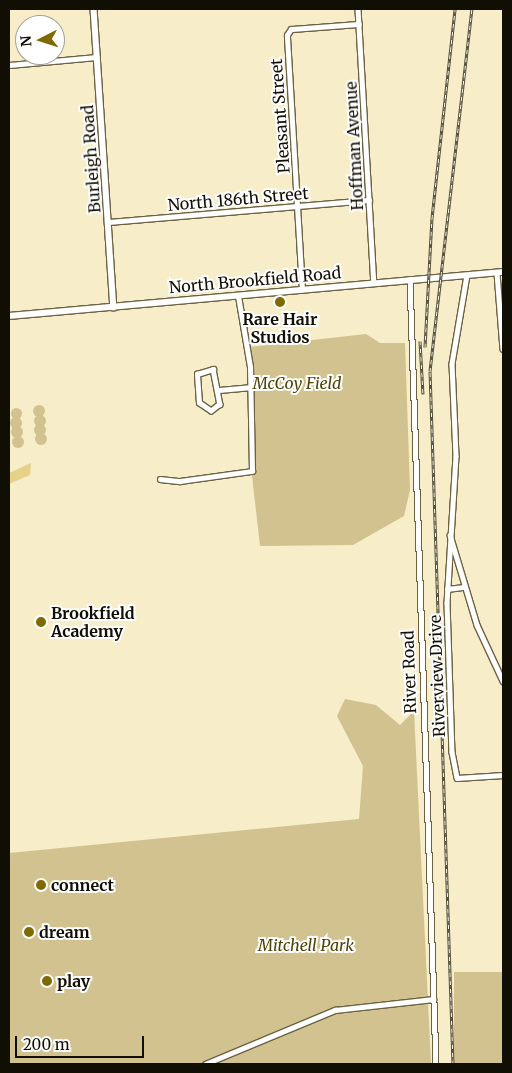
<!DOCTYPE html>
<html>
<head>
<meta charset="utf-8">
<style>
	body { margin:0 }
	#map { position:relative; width:512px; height:1073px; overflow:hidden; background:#f7edc8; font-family:Merriweather,serif }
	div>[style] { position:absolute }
	.green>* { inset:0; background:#d1c28f; transform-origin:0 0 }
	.round { border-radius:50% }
	.water>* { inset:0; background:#e6d189 }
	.roads { filter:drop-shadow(1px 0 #6c6242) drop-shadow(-1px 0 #6c6242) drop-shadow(0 1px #6c6242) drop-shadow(0 -1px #6c6242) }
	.minor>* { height:4.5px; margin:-2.25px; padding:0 2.25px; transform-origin:2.25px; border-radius:2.25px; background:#fff }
	.tertiary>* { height:5.5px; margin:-2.75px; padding:0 2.75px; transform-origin:2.75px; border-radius:2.75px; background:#fff }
	.rail>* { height:3px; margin-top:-1.5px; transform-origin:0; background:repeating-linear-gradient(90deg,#fff 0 4px,#524d3b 0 8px); box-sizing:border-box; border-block:1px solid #524d3b }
	.dots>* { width:14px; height:14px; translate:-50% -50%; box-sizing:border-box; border:2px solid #fff; border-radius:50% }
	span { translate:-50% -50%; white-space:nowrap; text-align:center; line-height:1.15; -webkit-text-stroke:4px #fff; paint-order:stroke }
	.street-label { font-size:16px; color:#110e03 }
	.poi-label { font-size:16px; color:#110e03; font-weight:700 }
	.left { translate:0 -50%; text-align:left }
	.park-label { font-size:16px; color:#4f4106; font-style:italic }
	.frame { position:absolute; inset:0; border:10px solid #110e03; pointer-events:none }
	.north { position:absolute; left:15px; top:15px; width:50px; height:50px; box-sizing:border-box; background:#fff; border:1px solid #a09f9a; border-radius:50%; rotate:265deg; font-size:14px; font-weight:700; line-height:20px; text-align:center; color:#110e03 }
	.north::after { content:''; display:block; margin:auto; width:18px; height:22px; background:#7f6900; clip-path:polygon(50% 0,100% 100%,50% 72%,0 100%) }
	.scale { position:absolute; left:15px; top:1036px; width:129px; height:22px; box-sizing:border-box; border:2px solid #110e03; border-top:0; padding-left:6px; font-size:15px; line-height:18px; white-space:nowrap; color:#110e03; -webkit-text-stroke:4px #fff; paint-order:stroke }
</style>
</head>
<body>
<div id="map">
	<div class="green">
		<div style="clip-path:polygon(366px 334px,380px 343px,405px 343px,410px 490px,404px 516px,353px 545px,260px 546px,252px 476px,249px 347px)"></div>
		<div class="round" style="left:33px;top:405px;width:12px;height:12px"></div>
		<div class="round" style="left:10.5px;top:407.5px;width:11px;height:11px"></div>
		<div class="round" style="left:34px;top:415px;width:12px;height:12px"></div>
		<div class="round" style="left:10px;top:417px;width:12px;height:12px"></div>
		<div class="round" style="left:34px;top:424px;width:12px;height:12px"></div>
		<div class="round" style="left:11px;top:426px;width:12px;height:12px"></div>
		<div class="round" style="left:35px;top:433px;width:12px;height:12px"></div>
		<div class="round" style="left:12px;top:436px;width:12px;height:12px"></div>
		<div style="clip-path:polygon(345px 699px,376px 705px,400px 725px,414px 711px,431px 1064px,9px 1064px,9px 853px,359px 819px,363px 766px,337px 716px)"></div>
		<div style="left:503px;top:972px;width:92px;height:49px;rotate:90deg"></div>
	</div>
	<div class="water">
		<div style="clip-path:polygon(31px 463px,30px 475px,9px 484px,9px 473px)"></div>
	</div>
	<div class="roads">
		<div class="minor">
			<div style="left:358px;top:9px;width:274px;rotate:86.7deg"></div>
			<div style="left:9px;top:65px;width:88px;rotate:-5.2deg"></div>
			<div style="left:108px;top:222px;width:262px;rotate:-4.8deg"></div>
			<div style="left:497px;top:273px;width:76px;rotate:85.5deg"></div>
			<div style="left:467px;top:275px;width:90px;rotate:99.6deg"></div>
			<div style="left:452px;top:364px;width:92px;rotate:87.5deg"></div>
			<div style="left:456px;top:456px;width:147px;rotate:93.5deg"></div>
			<div style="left:447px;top:603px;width:149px;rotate:88.1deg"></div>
			<div style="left:452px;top:752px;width:26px;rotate:79deg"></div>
			<div style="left:457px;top:778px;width:46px;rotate:-3.7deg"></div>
			<div style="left:410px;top:279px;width:785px;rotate:88.1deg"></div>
			<div style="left:302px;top:290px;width:255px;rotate:-93.4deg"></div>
			<div style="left:287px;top:35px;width:7px;rotate:-56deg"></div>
			<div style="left:291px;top:29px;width:68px;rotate:-4.2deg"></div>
			<div style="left:213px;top:369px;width:36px;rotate:79deg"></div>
			<div style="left:220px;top:404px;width:11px;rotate:142deg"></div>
			<div style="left:211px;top:411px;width:14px;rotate:-146deg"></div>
			<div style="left:199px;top:403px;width:29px;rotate:-94deg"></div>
			<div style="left:197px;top:374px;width:17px;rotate:-17deg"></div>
			<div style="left:219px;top:390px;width:33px;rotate:-5deg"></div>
			<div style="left:160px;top:479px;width:20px;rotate:6deg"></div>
			<div style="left:180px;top:481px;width:73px;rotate:-7.9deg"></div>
			<div style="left:252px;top:471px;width:104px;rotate:-91.1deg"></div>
			<div style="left:250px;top:367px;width:72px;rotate:-99.6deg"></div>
			<div style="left:450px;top:535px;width:94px;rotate:73.3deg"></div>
			<div style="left:477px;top:625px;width:62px;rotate:65.1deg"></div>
			<div style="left:447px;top:589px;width:17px;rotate:-7deg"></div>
			<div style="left:205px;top:1064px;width:141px;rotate:-22.6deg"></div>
			<div style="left:335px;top:1010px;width:99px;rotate:-6.4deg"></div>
		</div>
		<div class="tertiary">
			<div style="left:94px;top:9px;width:299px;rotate:86.2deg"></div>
			<div style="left:9px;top:316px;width:496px;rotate:-5.1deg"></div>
		</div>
	</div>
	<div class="rail">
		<div style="left:420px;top:341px;width:53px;rotate:86.8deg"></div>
		<div style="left:425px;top:347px;width:129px;rotate:-86.9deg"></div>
		<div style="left:432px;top:218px;width:210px;rotate:-83.7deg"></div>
		<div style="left:453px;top:1064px;width:693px;rotate:-91.9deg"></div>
		<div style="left:430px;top:371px;width:364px;rotate:-83.4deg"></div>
	</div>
	<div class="dots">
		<div style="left:280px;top:302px;background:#7f6900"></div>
		<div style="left:41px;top:622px;background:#7f6900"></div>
		<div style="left:41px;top:885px;background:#7f6900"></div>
		<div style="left:29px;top:932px;background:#7f6900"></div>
		<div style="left:47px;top:981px;background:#7f6900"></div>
	</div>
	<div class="street-label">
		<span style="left:280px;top:116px;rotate:-94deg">Pleasant Street</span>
		<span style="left:354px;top:146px;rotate:-93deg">Hoffman Avenue</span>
		<span style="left:91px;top:159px;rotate:-94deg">Burleigh Road</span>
		<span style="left:238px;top:199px;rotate:-5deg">North 186th Street</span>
		<span style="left:255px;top:280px;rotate:-5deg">North Brookfield Road</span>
		<span style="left:409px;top:672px;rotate:-92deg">River Road</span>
		<span style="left:437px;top:676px;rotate:-92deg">Riverview Drive</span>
	</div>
	<div class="poi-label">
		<span style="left:280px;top:328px">Rare Hair<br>Studios</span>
		<span class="left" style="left:51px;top:622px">Brookfield<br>Academy</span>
		<span class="left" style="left:51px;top:885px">connect</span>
		<span class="left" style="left:39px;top:932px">dream</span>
		<span class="left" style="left:57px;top:981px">play</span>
	</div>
	<div class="park-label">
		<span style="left:297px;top:383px">McCoy Field</span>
		<span style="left:306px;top:945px">Mitchell Park</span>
	</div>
	<div class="frame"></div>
	<div class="north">N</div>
	<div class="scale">200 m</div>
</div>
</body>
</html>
